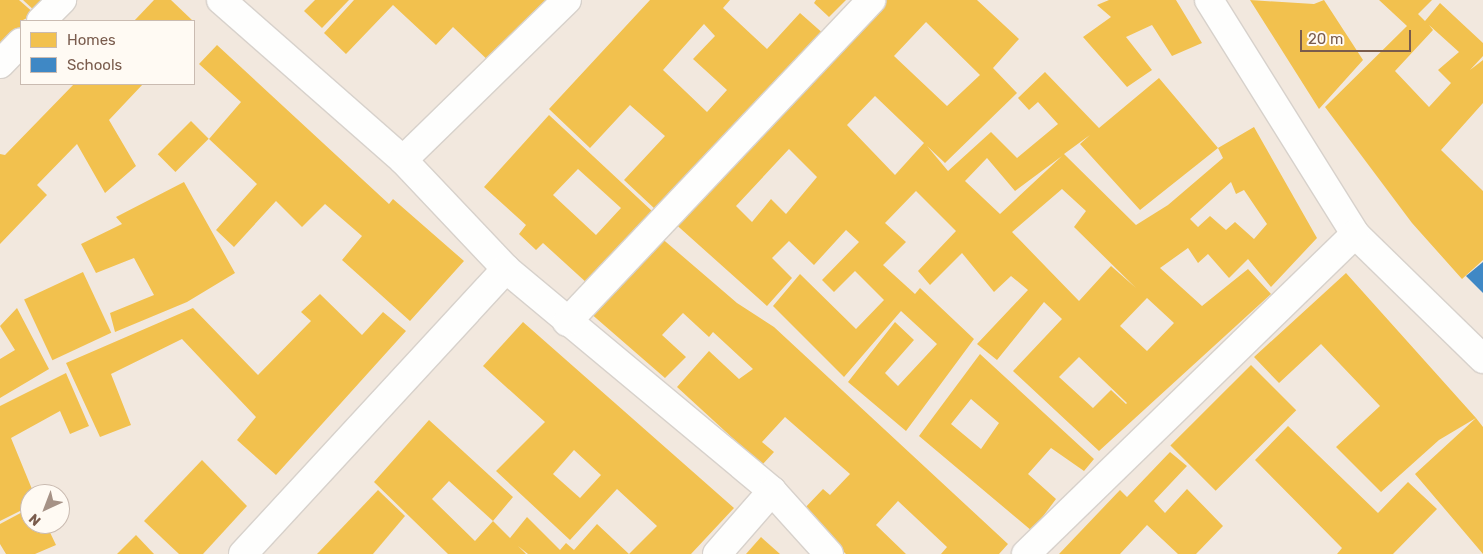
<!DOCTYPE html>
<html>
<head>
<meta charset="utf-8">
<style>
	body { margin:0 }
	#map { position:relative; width:1483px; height:554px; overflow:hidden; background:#f9f5f0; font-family:Rubik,sans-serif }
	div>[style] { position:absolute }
	.residential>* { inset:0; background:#f2e8de }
	.homes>* { inset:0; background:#f2c14e; transform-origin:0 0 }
	.schools>* { inset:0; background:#3f88c5 }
	.roads { filter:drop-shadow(1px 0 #d7d1cb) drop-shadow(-1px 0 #d7d1cb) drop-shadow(0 1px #d7d1cb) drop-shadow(0 -1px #d7d1cb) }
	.minor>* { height:28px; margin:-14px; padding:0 14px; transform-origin:14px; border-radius:14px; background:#fefefd }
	span { translate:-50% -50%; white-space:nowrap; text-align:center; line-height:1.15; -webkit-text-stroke:5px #fffaf3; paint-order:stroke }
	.legend { position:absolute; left:20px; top:20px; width:175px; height:65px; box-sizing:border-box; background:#fffaf3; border:1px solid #cabbb1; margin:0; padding:6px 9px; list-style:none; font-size:15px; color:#7a5c4d }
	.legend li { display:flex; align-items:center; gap:10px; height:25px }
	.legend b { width:25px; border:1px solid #cabbb1 }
	.north { position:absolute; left:20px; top:484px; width:50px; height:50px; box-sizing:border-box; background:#fffaf3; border:1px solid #cabbb1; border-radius:50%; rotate:223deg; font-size:14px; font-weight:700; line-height:20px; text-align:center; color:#7a5c4d }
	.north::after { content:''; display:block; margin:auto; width:18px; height:22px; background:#a69286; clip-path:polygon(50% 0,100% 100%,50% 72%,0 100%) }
	.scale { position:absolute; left:1300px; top:30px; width:111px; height:22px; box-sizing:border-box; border:2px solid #7a5c4d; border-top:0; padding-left:6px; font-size:15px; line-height:18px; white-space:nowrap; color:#7a5c4d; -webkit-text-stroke:4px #fffaf3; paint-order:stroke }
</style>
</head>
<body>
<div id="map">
	<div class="residential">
		<div style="clip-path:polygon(evenodd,0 0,1483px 0,1483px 554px,0 554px,0 0,21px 21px,194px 21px,194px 84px,21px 84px,21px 21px,0 0,30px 494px,60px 494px,60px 524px,30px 524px,30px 494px)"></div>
	</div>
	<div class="homes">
		<div style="clip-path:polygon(0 0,19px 0,35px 14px,21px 21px,21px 29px,0 51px)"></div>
		<div style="clip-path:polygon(23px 0,49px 0,37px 13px)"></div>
		<div style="clip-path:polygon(154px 0,171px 0,193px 21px,134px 21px)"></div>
		<div style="clip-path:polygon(315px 0,349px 0,322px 28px,304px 11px)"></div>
		<div style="clip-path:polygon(354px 0,556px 0,493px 65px,453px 27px,436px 45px,393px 5px,346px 54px,324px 33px)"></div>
		<div style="clip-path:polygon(evenodd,650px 0,730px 0,723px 8px,767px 49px,800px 13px,826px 36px,718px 153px,712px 147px,655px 209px,624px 180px,665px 136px,630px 105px,590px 148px,549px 109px,650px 0,704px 24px,715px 36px,693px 59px,727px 90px,707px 112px,663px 70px,704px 24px)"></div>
		<div style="clip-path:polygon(816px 0,846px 0,829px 17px,814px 3px)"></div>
		<div style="clip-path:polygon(evenodd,883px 0,977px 0,1019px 39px,993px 68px,1017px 93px,945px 163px,927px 146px,948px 171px,991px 132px,1017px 158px,1058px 124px,1038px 102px,1029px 110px,1018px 98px,1045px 72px,1099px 128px,1159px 78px,1218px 148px,1254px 127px,1317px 238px,1271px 287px,1248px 259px,1229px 278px,1208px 254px,1198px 263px,1188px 248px,1160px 268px,1202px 306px,1248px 269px,1271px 294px,1099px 451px,1013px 371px,1062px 319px,1044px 302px,997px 360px,977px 344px,1028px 290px,1011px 276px,994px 292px,962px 253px,930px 285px,918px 271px,956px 231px,916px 191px,885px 223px,906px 242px,883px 265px,915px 294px,920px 288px,974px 339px,906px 431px,848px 382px,895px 322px,914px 340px,885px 373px,898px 386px,937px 344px,901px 311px,844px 377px,773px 306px,800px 274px,856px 329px,884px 300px,855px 271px,834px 292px,822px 280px,859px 242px,846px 230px,814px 265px,789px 241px,772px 258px,792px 278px,767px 306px,671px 220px,883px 0,926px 22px,980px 75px,947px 106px,894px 56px,926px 22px,883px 0,875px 96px,924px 143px,895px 175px,847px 125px,875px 96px,883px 0,1090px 135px,1080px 144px,1140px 210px,1218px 148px,1223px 158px,1168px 205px,1136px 225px,1064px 154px,1090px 135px,883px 0,789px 149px,817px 177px,786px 214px,771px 199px,752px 222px,736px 206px,789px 149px,883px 0,1062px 156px,1000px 214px,965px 181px,987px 158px,1015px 191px,1062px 156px,883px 0,1231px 182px,1236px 194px,1244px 190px,1267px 224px,1254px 239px,1235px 222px,1226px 230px,1210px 216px,1198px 227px,1190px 219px,1231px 182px,883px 0,1062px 189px,1086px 211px,1074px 227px,1136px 288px,1111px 266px,1079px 301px,1012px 232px,1062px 189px,883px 0,1147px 298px,1174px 323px,1147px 351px,1120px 326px,1147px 298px,883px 0,1079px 357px,1127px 403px,1126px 404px,1111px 390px,1093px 408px,1059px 377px,1079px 357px)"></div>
		<div style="clip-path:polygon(1109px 0,1176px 0,1202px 43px,1172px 56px,1152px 25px,1126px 37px,1152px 70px,1127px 87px,1083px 37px,1111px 17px,1097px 5px)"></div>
		<div style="clip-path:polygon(1250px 0,1314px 4px,1324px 0,1363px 60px,1319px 109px)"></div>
		<div style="clip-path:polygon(evenodd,1379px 0,1432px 0,1418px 14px,1425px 21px,1440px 3px,1483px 43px,1483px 56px,1470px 70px,1483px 60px,1483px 103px,1441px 150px,1483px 191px,1483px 260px,1462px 279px,1412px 223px,1325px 107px,1407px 26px,1379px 0,1429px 25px,1459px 52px,1438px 70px,1451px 83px,1429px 107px,1395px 71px,1433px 30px,1429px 25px)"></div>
		<div style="clip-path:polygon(217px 45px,389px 204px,393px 199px,464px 261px,410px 321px,342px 260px,362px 236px,325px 204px,302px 227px,276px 201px,234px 247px,216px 230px,257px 184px,209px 139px,241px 102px,199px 64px)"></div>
		<div style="clip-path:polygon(74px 84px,143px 84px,109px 120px,136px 166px,105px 193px,77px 144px,37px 185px,47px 195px,0 244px,0 154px,5px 155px)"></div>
		<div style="clip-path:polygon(evenodd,549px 115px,652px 211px,588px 284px,543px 243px,536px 250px,519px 234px,526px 225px,484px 187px,549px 115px,578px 169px,621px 208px,596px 235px,553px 195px,578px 169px)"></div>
		<div style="left:191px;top:121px;width:25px;height:47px;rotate:45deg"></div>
		<div style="clip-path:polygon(184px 182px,235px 273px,187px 302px,115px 332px,110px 313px,154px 295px,134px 258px,96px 273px,81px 244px,122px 224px,116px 217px)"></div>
		<div style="clip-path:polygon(659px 236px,737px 303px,774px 327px,1008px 544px,999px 554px,941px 554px,947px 547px,898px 501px,876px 525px,906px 554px,846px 554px,802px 511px,823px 489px,830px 495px,850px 474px,785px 417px,762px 442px,774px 452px,762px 465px,677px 387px,709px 351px,739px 379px,753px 369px,713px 332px,709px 337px,683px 313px,662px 335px,686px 357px,665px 378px,589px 312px)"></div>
		<div style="left:83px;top:272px;width:67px;height:65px;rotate:65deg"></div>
		<div style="clip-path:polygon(1346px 273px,1476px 418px,1483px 427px,1483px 554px,1415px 474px,1476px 418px,1439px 440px,1381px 492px,1336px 447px,1380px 406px,1321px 344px,1279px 383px,1254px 357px)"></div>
		<div style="clip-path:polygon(320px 294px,362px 335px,383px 312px,406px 331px,276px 475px,237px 440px,256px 417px,182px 339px,111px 374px,131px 425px,100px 437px,66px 363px,193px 308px,258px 375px,311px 321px,301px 312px)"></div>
		<div style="clip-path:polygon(17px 308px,49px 369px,0 398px,0 359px,15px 350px,0 326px)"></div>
		<div style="clip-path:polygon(evenodd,523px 322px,734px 508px,691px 554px,528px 554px,518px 546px,526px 554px,448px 554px,374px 482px,429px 420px,513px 497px,493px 521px,449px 481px,432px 499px,475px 541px,493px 521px,510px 538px,527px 517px,560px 550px,566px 543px,574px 550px,597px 524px,629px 554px,657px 526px,617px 489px,570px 540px,496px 471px,545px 422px,483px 366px,523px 322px,574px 450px,601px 475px,580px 498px,553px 474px,574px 450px)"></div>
		<div style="clip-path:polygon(evenodd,980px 354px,1094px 459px,1084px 471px,1051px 448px,1028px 474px,1056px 499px,1032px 531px,919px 436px,980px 354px,971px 399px,999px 423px,981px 449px,951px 424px,971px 399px)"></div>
		<div style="left:1251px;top:365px;width:64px;height:114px;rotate:45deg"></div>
		<div style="clip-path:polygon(66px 373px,89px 426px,70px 434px,60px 411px,11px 438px,34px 494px,30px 494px,30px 506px,0 521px,0 406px)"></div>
		<div style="clip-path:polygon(1288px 426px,1378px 513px,1408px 482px,1437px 509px,1393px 554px,1337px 554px,1342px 548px,1255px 460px)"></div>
		<div style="clip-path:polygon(1170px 452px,1187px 466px,1154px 501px,1165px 513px,1187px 489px,1223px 526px,1196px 554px,1178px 554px,1147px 525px,1120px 554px,1059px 554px,1120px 490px,1127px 497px)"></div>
		<div style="clip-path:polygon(202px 460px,247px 506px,203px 554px,179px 554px,144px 521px)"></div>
		<div style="clip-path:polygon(378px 490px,405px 516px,373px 554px,317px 554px)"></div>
		<div style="clip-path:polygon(30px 508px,30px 524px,46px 524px,56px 545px,35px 554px,6px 554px,0 544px,0 524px)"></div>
		<div style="clip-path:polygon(136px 535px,154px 554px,117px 554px)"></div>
		<div style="clip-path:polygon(761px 537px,780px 554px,746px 554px)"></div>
	</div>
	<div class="schools">
		<div style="clip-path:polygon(1483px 262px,1483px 293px,1466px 276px)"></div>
	</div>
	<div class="roads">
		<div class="minor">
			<div style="left:221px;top:0;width:242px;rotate:41.3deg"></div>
			<div style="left:403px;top:160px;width:150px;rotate:46.6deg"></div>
			<div style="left:506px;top:269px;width:346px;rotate:39.8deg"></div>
			<div style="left:772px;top:491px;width:85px;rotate:47.9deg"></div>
			<div style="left:1209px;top:0;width:276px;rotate:58deg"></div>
			<div style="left:1355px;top:234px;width:179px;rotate:44.3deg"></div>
			<div style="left:41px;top:21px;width:30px;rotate:-45deg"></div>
			<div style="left:0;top:64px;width:30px;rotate:-46deg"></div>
			<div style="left:403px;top:160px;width:229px;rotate:-44.3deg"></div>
			<div style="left:567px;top:322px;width:443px;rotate:-46.6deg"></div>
			<div style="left:243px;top:554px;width:388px;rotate:-47.3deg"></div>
			<div style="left:717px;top:554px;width:84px;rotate:-48.9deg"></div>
			<div style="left:1026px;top:554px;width:459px;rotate:-44.2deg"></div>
		</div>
	</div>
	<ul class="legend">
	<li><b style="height:14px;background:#f2c14e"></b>Homes</li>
	<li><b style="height:14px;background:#3f88c5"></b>Schools</li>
	</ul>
	<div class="north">N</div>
	<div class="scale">20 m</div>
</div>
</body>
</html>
